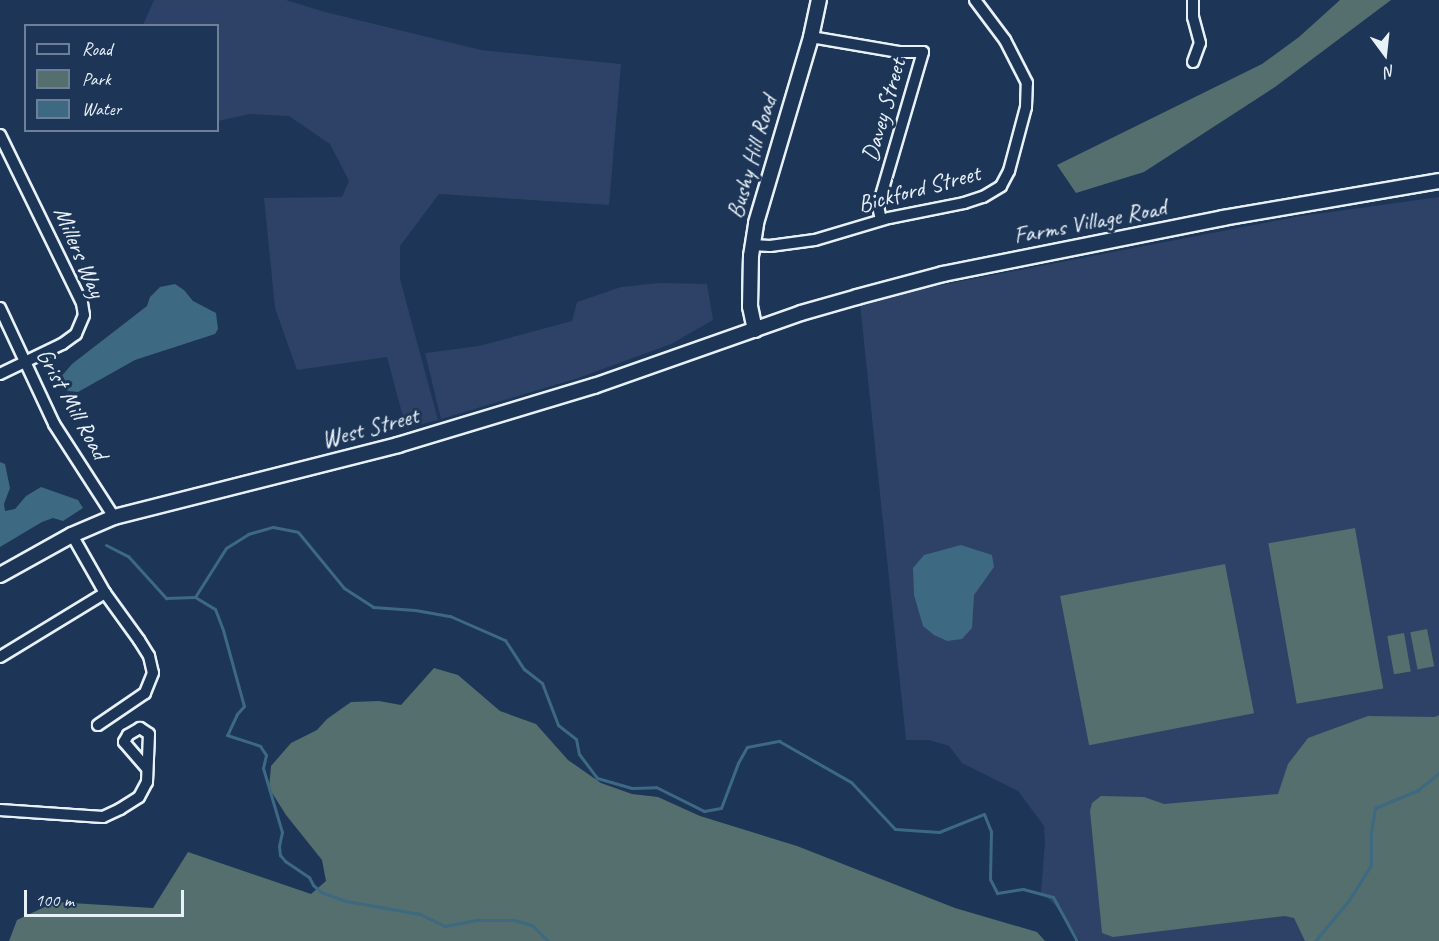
<!DOCTYPE html>
<html>
<head>
<meta charset="utf-8">
<style>
	body { margin:0 }
	#map { position:relative; width:1439px; height:941px; overflow:hidden; background:#1d3557; font-family:Caveat,sans-serif }
	div>[style] { position:absolute }
	.built>* { inset:0; background:#2d4266 }
	.green>* { inset:0; background:#546f6d; transform-origin:0 0 }
	.water>* { inset:0; background:#3d6982 }
	.stream>* { height:3px; margin:-1.5px; padding:0 1.5px; transform-origin:1.5px; border-radius:1.5px; background:#3d6982 }
	.roads { filter:drop-shadow(2px 0 #e8f1f8) drop-shadow(-2px 0 #e8f1f8) drop-shadow(0 2px #e8f1f8) drop-shadow(0 -2px #e8f1f8) }
	.street>* { height:10px; margin:-5px; padding:0 5px; transform-origin:5px; border-radius:5px; background:#1d3557 }
	.secondary>* { height:14px; margin:-7px; padding:0 7px; transform-origin:7px; border-radius:7px; background:#1d3557 }
	span { translate:-50% -50%; white-space:nowrap; text-align:center; line-height:1.15; -webkit-text-stroke:6px #1d3557; paint-order:stroke }
	.street-label { font-size:24px; color:#e8f1f8 }
	.legend { position:absolute; left:24px; top:24px; width:195px; height:108px; box-sizing:border-box; background:#1d3557; border:2px solid #6e8097; margin:0; padding:8px 10px; list-style:none; font-size:18px; color:#e8f1f8 }
	.legend li { display:flex; align-items:center; gap:12px; height:30px }
	.legend b { width:30px; border:2px solid #6e8097 }
	.north { position:absolute; left:1355px; top:24px; width:60px; height:60px; -webkit-text-stroke:4px #1d3557; paint-order:stroke; rotate:165deg; font-size:16px; font-weight:700; line-height:24px; text-align:center; color:#e8f1f8 }
	.north::after { content:''; display:block; margin:auto; width:21px; height:27px; background:#e8f1f8; clip-path:polygon(50% 0,100% 100%,50% 72%,0 100%) }
	.scale { position:absolute; left:24px; top:890px; width:160px; height:27px; box-sizing:border-box; border:3px solid #e8f1f8; border-top:0; padding-left:8px; font-size:18px; line-height:21px; white-space:nowrap; color:#e8f1f8; -webkit-text-stroke:4px #1d3557; paint-order:stroke }
</style>
</head>
<body>
<div id="map">
	<div class="built">
		<div style="clip-path:polygon(154px 0,286px 0,325px 12px,481px 50px,621px 64px,609px 205px,439px 194px,400px 246px,400px 279px,438px 420px,406px 428px,387px 357px,297px 370px,275px 308px,264px 198px,342px 197px,349px 181px,330px 144px,289px 116px,250px 114px,218px 121px,218px 26px,143px 25px)"></div>
		<div style="clip-path:polygon(1439px 197px,1439px 776px,1306px 941px,1080px 941px,1058px 908px,1041px 892px,1045px 842px,1044px 826px,1018px 791px,962px 763px,949px 746px,929px 740px,906px 740px,860px 304px,879px 297px,1295px 217px)"></div>
		<div style="clip-path:polygon(659px 283px,707px 284px,713px 320px,671px 344px,578px 378px,441px 419px,425px 353px,479px 346px,572px 321px,577px 302px,621px 287px)"></div>
	</div>
	<div class="green">
		<div style="clip-path:polygon(1340px 0,1391px 0,1275px 87px,1144px 172px,1076px 193px,1057px 165px,1262px 64px,1299px 37px)"></div>
		<div style="left:1355px;top:528px;width:163px;height:88px;rotate:80deg"></div>
		<div style="left:1225px;top:564px;width:152px;height:168px;rotate:79deg"></div>
		<div style="left:1427px;top:629px;width:38px;height:17px;rotate:79deg"></div>
		<div style="left:1404px;top:633px;width:39px;height:17px;rotate:80deg"></div>
		<div style="clip-path:polygon(434px 668px,458px 675px,500px 711px,536px 724px,568px 760px,601px 783px,632px 794px,658px 797px,700px 816px,797px 846px,955px 908px,1037px 932px,1045px 941px,9px 941px,17px 920px,55px 902px,153px 908px,188px 852px,311px 894px,326px 881px,322px 860px,286px 815px,269px 788px,271px 766px,291px 743px,317px 730px,327px 719px,351px 702px,379px 701px,401px 705px)"></div>
		<div style="clip-path:polygon(1439px 715px,1439px 941px,1305px 941px,1294px 918px,1285px 916px,1113px 937px,1102px 933px,1090px 811px,1092px 803px,1101px 796px,1144px 797px,1164px 804px,1278px 794px,1288px 764px,1308px 738px,1368px 716px,1435px 717px)"></div>
	</div>
	<div class="water">
		<div style="clip-path:polygon(175px 284px,184px 290px,193px 301px,216px 313px,218px 329px,215px 334px,135px 360px,78px 392px,68px 391px,61px 385px,60px 378px,72px 364px,147px 306px,150px 297px,160px 287px)"></div>
		<div style="clip-path:polygon(0 462px,5px 464px,10px 488px,4px 504px,5px 511px,15px 509px,26px 496px,41px 487px,78px 500px,83px 508px,63px 521px,53px 518px,42px 522px,0 547px)"></div>
		<div style="clip-path:polygon(961px 545px,992px 555px,994px 567px,974px 595px,972px 628px,962px 639px,947px 641px,934px 635px,923px 626px,914px 595px,913px 568px,924px 555px)"></div>
	</div>
	<div class="stream">
		<div style="left:106px;top:545px;width:25px;rotate:27deg"></div>
		<div style="left:128px;top:556px;width:57px;rotate:47.9deg"></div>
		<div style="left:166px;top:598px;width:29px;rotate:-2deg"></div>
		<div style="left:195px;top:597px;width:58px;rotate:-57.7deg"></div>
		<div style="left:226px;top:548px;width:26px;rotate:-32deg"></div>
		<div style="left:248px;top:534px;width:26px;rotate:-16deg"></div>
		<div style="left:273px;top:527px;width:25px;rotate:11deg"></div>
		<div style="left:298px;top:532px;width:72px;rotate:50.6deg"></div>
		<div style="left:344px;top:588px;width:35px;rotate:33deg"></div>
		<div style="left:373px;top:607px;width:42px;rotate:4.1deg"></div>
		<div style="left:415px;top:610px;width:36px;rotate:10deg"></div>
		<div style="left:450px;top:616px;width:60px;rotate:23.6deg"></div>
		<div style="left:505px;top:640px;width:35px;rotate:57deg"></div>
		<div style="left:524px;top:669px;width:23px;rotate:38deg"></div>
		<div style="left:542px;top:683px;width:45px;rotate:69.1deg"></div>
		<div style="left:558px;top:725px;width:23px;rotate:38deg"></div>
		<div style="left:576px;top:739px;width:15px;rotate:79deg"></div>
		<div style="left:579px;top:754px;width:30px;rotate:53deg"></div>
		<div style="left:597px;top:778px;width:37px;rotate:16deg"></div>
		<div style="left:633px;top:788px;width:23px;rotate:-2deg"></div>
		<div style="left:656px;top:787px;width:54px;rotate:26.6deg"></div>
		<div style="left:704px;top:811px;width:17px;rotate:-10deg"></div>
		<div style="left:721px;top:808px;width:48px;rotate:-69.3deg"></div>
		<div style="left:738px;top:763px;width:18px;rotate:-61deg"></div>
		<div style="left:747px;top:747px;width:33px;rotate:-11deg"></div>
		<div style="left:779px;top:741px;width:83px;rotate:29.7deg"></div>
		<div style="left:851px;top:782px;width:64px;rotate:46.9deg"></div>
		<div style="left:895px;top:829px;width:44px;rotate:3.9deg"></div>
		<div style="left:939px;top:832px;width:48px;rotate:-21.8deg"></div>
		<div style="left:984px;top:814px;width:18px;rotate:68deg"></div>
		<div style="left:991px;top:831px;width:48px;rotate:91.2deg"></div>
		<div style="left:990px;top:879px;width:16px;rotate:63deg"></div>
		<div style="left:997px;top:893px;width:26px;rotate:-9deg"></div>
		<div style="left:1023px;top:889px;width:31px;rotate:15deg"></div>
		<div style="left:1053px;top:897px;width:50px;rotate:61.4deg"></div>
		<div style="left:195px;top:597px;width:23px;rotate:31deg"></div>
		<div style="left:215px;top:609px;width:22px;rotate:69deg"></div>
		<div style="left:223px;top:630px;width:79px;rotate:74.6deg"></div>
		<div style="left:244px;top:706px;width:11px;rotate:131deg"></div>
		<div style="left:237px;top:714px;width:23px;rotate:115deg"></div>
		<div style="left:227px;top:735px;width:35px;rotate:18deg"></div>
		<div style="left:260px;top:746px;width:11px;rotate:56deg"></div>
		<div style="left:266px;top:755px;width:13px;rotate:103deg"></div>
		<div style="left:263px;top:768px;width:67px;rotate:73.5deg"></div>
		<div style="left:282px;top:832px;width:14px;rotate:102deg"></div>
		<div style="left:279px;top:846px;width:9px;rotate:84deg"></div>
		<div style="left:280px;top:855px;width:8px;rotate:50deg"></div>
		<div style="left:285px;top:861px;width:29px;rotate:34deg"></div>
		<div style="left:309px;top:877px;width:9px;rotate:63deg"></div>
		<div style="left:313px;top:885px;width:11px;rotate:41deg"></div>
		<div style="left:321px;top:892px;width:27px;rotate:20deg"></div>
		<div style="left:346px;top:901px;width:75px;rotate:10deg"></div>
		<div style="left:420px;top:914px;width:28px;rotate:26deg"></div>
		<div style="left:445px;top:926px;width:33px;rotate:-11deg"></div>
		<div style="left:477px;top:920px;width:37px"></div>
		<div style="left:514px;top:920px;width:19px;rotate:16deg"></div>
		<div style="left:532px;top:925px;width:23px;rotate:45deg"></div>
		<div style="left:1315px;top:941px;width:53px;rotate:-50.3deg"></div>
		<div style="left:1349px;top:900px;width:41px;rotate:-57.8deg"></div>
		<div style="left:1371px;top:865px;width:32px;rotate:-90deg"></div>
		<div style="left:1371px;top:833px;width:25px;rotate:-81deg"></div>
		<div style="left:1375px;top:808px;width:47px;rotate:-22.7deg"></div>
		<div style="left:1418px;top:790px;width:27px;rotate:-39deg"></div>
	</div>
	<div class="roads">
		<div class="street">
			<div style="left:811px;top:37px;width:89px;rotate:9.7deg"></div>
			<div style="left:899px;top:52px;width:24px"></div>
			<div style="left:923px;top:52px;width:160px;rotate:106.3deg"></div>
			<div style="left:878px;top:206px;width:14px;rotate:78deg"></div>
			<div style="left:1193px;top:62px;width:20px;rotate:-70deg"></div>
			<div style="left:1200px;top:43px;width:27px;rotate:-105deg"></div>
			<div style="left:1193px;top:17px;width:17px;rotate:-90deg"></div>
			<div style="left:0;top:135px;width:187px;rotate:64deg"></div>
			<div style="left:82px;top:303px;width:12px;rotate:81deg"></div>
			<div style="left:84px;top:315px;width:21px;rotate:113deg"></div>
			<div style="left:76px;top:334px;width:17px;rotate:144deg"></div>
			<div style="left:62px;top:344px;width:69px;rotate:154.2deg"></div>
			<div style="left:752px;top:245px;width:18px;rotate:3deg"></div>
			<div style="left:770px;top:246px;width:45px;rotate:-7.6deg"></div>
			<div style="left:815px;top:240px;width:77px;rotate:-16.6deg"></div>
			<div style="left:889px;top:218px;width:76px;rotate:-11.3deg"></div>
			<div style="left:964px;top:203px;width:20px;rotate:-18deg"></div>
			<div style="left:983px;top:197px;width:21px;rotate:-31deg"></div>
			<div style="left:1001px;top:186px;width:17px;rotate:-62deg"></div>
			<div style="left:1009px;top:171px;width:66px;rotate:-75.1deg"></div>
			<div style="left:1026px;top:107px;width:24px;rotate:-88deg"></div>
			<div style="left:1027px;top:83px;width:48px;rotate:-117.1deg"></div>
			<div style="left:1005px;top:40px;width:50px;rotate:-126.9deg"></div>
			<div style="left:0;top:308px;width:128px;rotate:65deg"></div>
			<div style="left:54px;top:424px;width:111px;rotate:57.2deg"></div>
			<div style="left:72px;top:535px;width:67px;rotate:60.4deg"></div>
			<div style="left:105px;top:593px;width:58px;rotate:54.1deg"></div>
			<div style="left:139px;top:640px;width:19px;rotate:58deg"></div>
			<div style="left:149px;top:656px;width:17px;rotate:77deg"></div>
			<div style="left:153px;top:673px;width:22px;rotate:112deg"></div>
			<div style="left:145px;top:693px;width:57px;rotate:145.8deg"></div>
			<div style="left:0;top:657px;width:123px;rotate:-31.4deg"></div>
			<div style="left:0;top:810px;width:103px;rotate:3.9deg"></div>
			<div style="left:103px;top:817px;width:19px;rotate:-25deg"></div>
			<div style="left:120px;top:809px;width:22px;rotate:-32deg"></div>
			<div style="left:139px;top:797px;width:17px;rotate:-62deg"></div>
			<div style="left:147px;top:782px;width:48px;rotate:-87.6deg"></div>
			<div style="left:149px;top:734px;width:11px;rotate:-146deg"></div>
			<div style="left:140px;top:728px;width:14px;rotate:150deg"></div>
			<div style="left:128px;top:735px;width:8px;rotate:120deg"></div>
			<div style="left:124px;top:742px;width:35px;rotate:49deg"></div>
		</div>
		<div class="secondary">
			<div style="left:755px;top:330px;width:24px;rotate:-102deg"></div>
			<div style="left:750px;top:307px;width:51px;rotate:-88.9deg"></div>
			<div style="left:751px;top:256px;width:33px;rotate:-81deg"></div>
			<div style="left:756px;top:223px;width:194px;rotate:-73.5deg"></div>
			<div style="left:811px;top:37px;width:38px;rotate:-78deg"></div>
			<div style="left:0;top:575px;width:82px;rotate:-29.1deg"></div>
			<div style="left:72px;top:535px;width:46px;rotate:-23.2deg"></div>
			<div style="left:114px;top:517px;width:293px;rotate:-14.2deg"></div>
			<div style="left:398px;top:445px;width:205px;rotate:-16.8deg"></div>
			<div style="left:594px;top:386px;width:219px;rotate:-19.4deg"></div>
			<div style="left:801px;top:313px;width:58px;rotate:-15.9deg"></div>
			<div style="left:857px;top:297px;width:89px;rotate:-15deg"></div>
			<div style="left:943px;top:274px;width:286px;rotate:-11.3deg"></div>
			<div style="left:1223px;top:218px;width:219px;rotate:-9.7deg"></div>
		</div>
	</div>
	<div class="street-label">
		<span style="left:884px;top:110px;rotate:-74deg">Davey Street</span>
		<span style="left:752px;top:157px;rotate:-74deg">Bushy Hill Road</span>
		<span style="left:919px;top:189px;rotate:-15deg">Bickford Street</span>
		<span style="left:1090px;top:222px;rotate:-11deg">Farms Village Road</span>
		<span style="left:79px;top:252px;rotate:67deg">Millers Way</span>
		<span style="left:72px;top:404px;rotate:61deg">Grist Mill Road</span>
		<span style="left:370px;top:428px;rotate:-15deg">West Street</span>
	</div>
	<ul class="legend">
	<li><b style="height:8px;background:#1d3557"></b>Road</li>
	<li><b style="height:16px;background:#546f6d"></b>Park</li>
	<li><b style="height:16px;background:#3d6982"></b>Water</li>
	</ul>
	<div class="north">N</div>
	<div class="scale">100 m</div>
</div>
</body>
</html>
